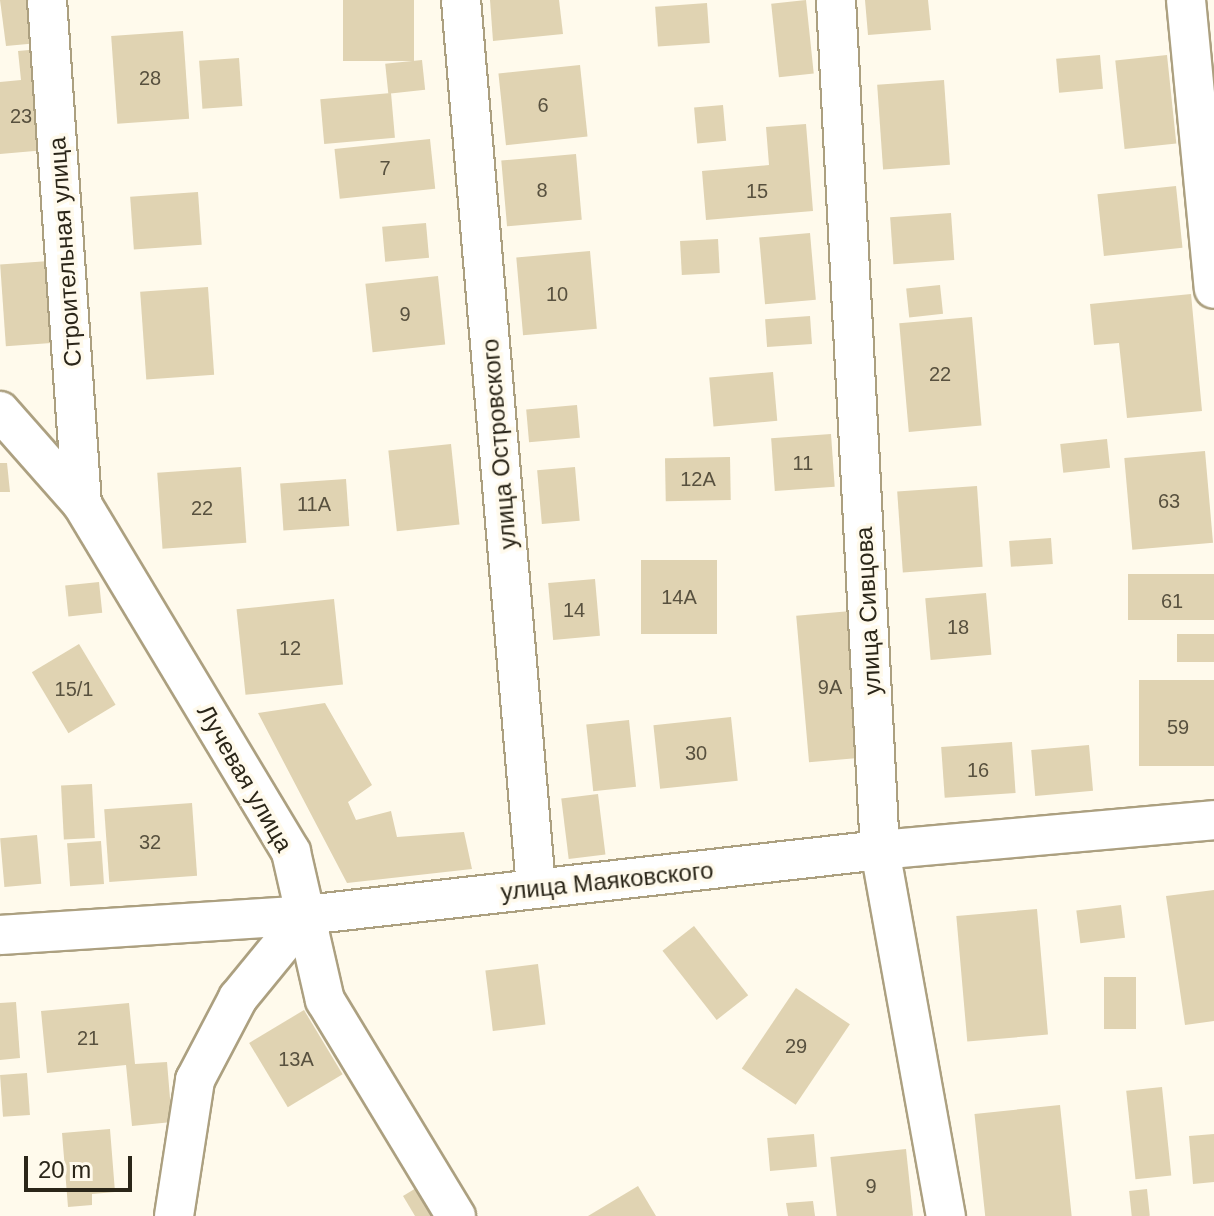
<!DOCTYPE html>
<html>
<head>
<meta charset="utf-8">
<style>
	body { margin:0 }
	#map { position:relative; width:1214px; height:1216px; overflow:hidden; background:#fffaec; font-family:Arial,sans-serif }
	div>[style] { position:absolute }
	.building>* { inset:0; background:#e0d3b2; transform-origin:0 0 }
	.roads { filter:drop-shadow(2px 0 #aca080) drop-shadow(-2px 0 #aca080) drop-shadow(0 2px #aca080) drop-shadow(0 -2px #aca080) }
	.minor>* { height:38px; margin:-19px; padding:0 19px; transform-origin:19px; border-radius:19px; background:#fff }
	span { translate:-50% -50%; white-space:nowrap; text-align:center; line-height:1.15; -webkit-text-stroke:7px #fffaec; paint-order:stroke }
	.number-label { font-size:20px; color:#58513f }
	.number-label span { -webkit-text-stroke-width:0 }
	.street-label { font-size:24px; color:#2b2619 }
	.scale { position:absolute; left:24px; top:1156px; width:108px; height:36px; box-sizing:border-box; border:4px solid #2b2619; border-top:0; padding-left:10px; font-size:24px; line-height:28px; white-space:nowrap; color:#2b2619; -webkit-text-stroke:6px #fffaec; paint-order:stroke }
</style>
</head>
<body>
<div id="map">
	<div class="building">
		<div style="clip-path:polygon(0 0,39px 0,60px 41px,6px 46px)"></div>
		<div style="left:343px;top:0;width:71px;height:61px"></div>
		<div style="clip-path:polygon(490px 0,559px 0,563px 34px,493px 41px)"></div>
		<div style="left:806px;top:0;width:74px;height:35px;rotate:84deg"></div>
		<div style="clip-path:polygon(865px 0,928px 0,931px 30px,868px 35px)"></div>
		<div style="left:707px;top:3px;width:40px;height:52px;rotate:86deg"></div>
		<div style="left:183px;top:31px;width:88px;height:72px;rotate:86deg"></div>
		<div style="clip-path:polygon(61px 47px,46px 150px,0 154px,0 82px,21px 80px,18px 51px)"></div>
		<div style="left:1100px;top:55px;width:34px;height:44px;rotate:85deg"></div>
		<div style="left:1167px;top:55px;width:89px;height:52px;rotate:84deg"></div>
		<div style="left:239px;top:58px;width:48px;height:40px;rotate:86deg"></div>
		<div style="left:422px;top:60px;width:30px;height:37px;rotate:84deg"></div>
		<div style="left:580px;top:65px;width:72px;height:82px;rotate:84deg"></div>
		<div style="left:944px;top:80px;width:85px;height:67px;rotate:86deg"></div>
		<div style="left:391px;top:93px;width:45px;height:71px;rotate:85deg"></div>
		<div style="left:723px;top:105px;width:36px;height:29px;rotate:85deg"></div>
		<div style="clip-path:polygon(806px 124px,813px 211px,706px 220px,702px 171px,769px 165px,766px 127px)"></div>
		<div style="left:430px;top:139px;width:50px;height:96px;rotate:84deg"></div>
		<div style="left:576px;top:154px;width:66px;height:75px;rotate:85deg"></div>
		<div style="left:1176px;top:186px;width:62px;height:79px;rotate:84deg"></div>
		<div style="left:198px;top:192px;width:53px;height:68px;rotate:86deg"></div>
		<div style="left:951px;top:213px;width:47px;height:61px;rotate:86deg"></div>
		<div style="left:426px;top:223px;width:35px;height:44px;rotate:85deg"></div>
		<div style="left:810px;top:233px;width:67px;height:51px;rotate:85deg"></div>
		<div style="left:718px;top:239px;width:34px;height:38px;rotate:87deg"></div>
		<div style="left:590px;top:251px;width:78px;height:74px;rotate:85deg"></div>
		<div style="left:63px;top:260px;width:82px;height:63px;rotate:86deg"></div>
		<div style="left:438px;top:276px;width:69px;height:73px;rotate:84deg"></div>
		<div style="left:940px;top:285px;width:29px;height:34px;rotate:84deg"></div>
		<div style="left:208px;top:287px;width:88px;height:68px;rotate:86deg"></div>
		<div style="clip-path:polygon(1191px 294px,1202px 411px,1127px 418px,1119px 343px,1094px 345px,1090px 304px)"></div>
		<div style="left:810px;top:316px;width:28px;height:45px;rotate:86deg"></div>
		<div style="left:972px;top:317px;width:109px;height:73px;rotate:85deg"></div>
		<div style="left:773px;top:372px;width:49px;height:64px;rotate:85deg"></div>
		<div style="left:577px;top:405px;width:33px;height:51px;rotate:85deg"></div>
		<div style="left:831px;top:434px;width:53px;height:60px;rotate:86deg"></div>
		<div style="left:1107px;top:439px;width:29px;height:47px;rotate:84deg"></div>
		<div style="left:451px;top:444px;width:81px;height:63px;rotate:84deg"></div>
		<div style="left:1205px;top:451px;width:92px;height:81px;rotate:85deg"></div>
		<div style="left:730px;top:457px;width:43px;height:65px;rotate:89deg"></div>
		<div style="clip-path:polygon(0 463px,7px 463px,10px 492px,0 492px)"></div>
		<div style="left:241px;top:467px;width:76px;height:84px;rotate:86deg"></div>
		<div style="left:575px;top:467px;width:54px;height:38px;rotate:85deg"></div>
		<div style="left:346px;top:479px;width:47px;height:66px;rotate:86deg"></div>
		<div style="left:977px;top:486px;width:81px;height:80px;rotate:86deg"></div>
		<div style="left:1051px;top:538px;width:26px;height:42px;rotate:86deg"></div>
		<div style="left:641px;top:560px;width:76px;height:74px"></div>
		<div style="left:1214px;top:574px;width:46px;height:86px;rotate:90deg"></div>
		<div style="left:595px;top:579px;width:57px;height:47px;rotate:85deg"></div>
		<div style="left:99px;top:582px;width:31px;height:34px;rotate:84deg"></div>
		<div style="left:986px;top:593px;width:62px;height:61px;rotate:85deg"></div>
		<div style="left:334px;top:599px;width:86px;height:98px;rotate:84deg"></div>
		<div style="left:851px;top:611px;width:147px;height:55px;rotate:85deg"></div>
		<div style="left:1214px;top:634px;width:28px;height:37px;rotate:90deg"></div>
		<div style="left:79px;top:644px;width:71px;height:55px;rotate:59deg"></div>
		<div style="left:1214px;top:680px;width:86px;height:75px;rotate:90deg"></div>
		<div style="clip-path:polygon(325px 703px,372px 785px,348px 802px,356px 820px,391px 811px,397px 837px,464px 832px,472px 869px,347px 883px,258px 713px)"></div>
		<div style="left:731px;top:717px;width:64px;height:78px;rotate:84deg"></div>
		<div style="left:629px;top:720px;width:67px;height:43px;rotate:84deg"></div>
		<div style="left:1012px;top:742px;width:51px;height:71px;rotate:86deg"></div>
		<div style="left:1089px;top:745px;width:46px;height:58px;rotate:85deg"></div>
		<div style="left:92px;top:784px;width:54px;height:31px;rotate:87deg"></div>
		<div style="left:598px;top:794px;width:61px;height:37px;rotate:83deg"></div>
		<div style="left:192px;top:803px;width:73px;height:88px;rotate:86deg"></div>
		<div style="left:37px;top:835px;width:49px;height:37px;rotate:85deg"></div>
		<div style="left:101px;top:841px;width:43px;height:34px;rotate:86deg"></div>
		<div style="clip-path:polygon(1214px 890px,1214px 1021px,1185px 1025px,1166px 896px)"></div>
		<div style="left:1121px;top:905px;width:33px;height:45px;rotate:83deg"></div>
		<div style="left:1037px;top:909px;width:126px;height:81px;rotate:85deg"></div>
		<div style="left:694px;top:926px;width:88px;height:40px;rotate:52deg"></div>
		<div style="left:538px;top:964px;width:61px;height:53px;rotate:83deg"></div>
		<div style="left:1104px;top:977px;width:32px;height:52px"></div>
		<div style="left:796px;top:988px;width:65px;height:97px;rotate:34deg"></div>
		<div style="clip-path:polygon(16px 1002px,20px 1058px,0 1060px,0 1003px)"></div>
		<div style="clip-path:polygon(129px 1003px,135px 1064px,167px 1062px,172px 1122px,132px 1126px,126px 1065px,47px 1073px,41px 1011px)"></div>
		<div style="left:304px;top:1010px;width:75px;height:64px;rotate:59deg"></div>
		<div style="left:27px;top:1073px;width:42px;height:27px;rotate:86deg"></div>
		<div style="left:1162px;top:1087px;width:89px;height:36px;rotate:84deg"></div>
		<div style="left:1060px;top:1105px;width:112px;height:86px;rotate:84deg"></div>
		<div style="clip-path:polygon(110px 1129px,115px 1192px,92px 1194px,92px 1205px,68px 1207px,62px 1133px)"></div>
		<div style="left:814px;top:1134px;width:33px;height:47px;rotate:85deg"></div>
		<div style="clip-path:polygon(1214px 1134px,1214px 1182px,1193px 1184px,1189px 1136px)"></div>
		<div style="left:906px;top:1149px;width:67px;height:76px;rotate:84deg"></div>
		<div style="clip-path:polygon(431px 1179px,439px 1216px,415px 1216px,403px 1196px)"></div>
		<div style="clip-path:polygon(638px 1186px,656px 1216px,588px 1216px)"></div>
		<div style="left:1147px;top:1189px;width:27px;height:18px;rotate:84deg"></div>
		<div style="clip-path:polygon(813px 1201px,815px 1216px,788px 1216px,786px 1203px)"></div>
	</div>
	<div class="roads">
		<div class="minor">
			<div style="left:47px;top:0;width:505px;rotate:86.03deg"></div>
			<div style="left:461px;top:0;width:891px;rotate:85.17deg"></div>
			<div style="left:836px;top:0;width:851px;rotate:87.04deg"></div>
			<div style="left:880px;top:850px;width:372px;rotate:79.8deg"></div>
			<div style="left:1186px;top:0;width:290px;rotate:84.5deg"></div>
			<div style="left:0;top:411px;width:124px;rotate:48.6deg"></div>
			<div style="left:82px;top:504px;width:406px;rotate:59deg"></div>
			<div style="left:291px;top:852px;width:152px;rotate:77.1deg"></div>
			<div style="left:325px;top:1000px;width:253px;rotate:58.8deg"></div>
			<div style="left:0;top:935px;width:307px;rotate:-3.7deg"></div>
			<div style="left:306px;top:915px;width:578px;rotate:-6.46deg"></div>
			<div style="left:880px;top:850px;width:335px;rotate:-5.1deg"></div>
			<div style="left:174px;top:1216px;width:138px;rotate:-81.2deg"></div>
			<div style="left:195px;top:1080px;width:93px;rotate:-62.3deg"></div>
			<div style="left:238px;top:998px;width:107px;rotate:-50.7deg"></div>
		</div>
	</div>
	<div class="number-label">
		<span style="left:150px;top:78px">28</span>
		<span style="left:543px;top:105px">6</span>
		<span style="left:21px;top:116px">23</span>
		<span style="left:385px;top:168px">7</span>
		<span style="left:542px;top:190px">8</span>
		<span style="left:757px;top:191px">15</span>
		<span style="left:557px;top:294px">10</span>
		<span style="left:405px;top:314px">9</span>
		<span style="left:940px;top:374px">22</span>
		<span style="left:803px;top:463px">11</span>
		<span style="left:698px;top:479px">12А</span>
		<span style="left:1169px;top:501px">63</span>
		<span style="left:314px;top:504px">11А</span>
		<span style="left:202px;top:508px">22</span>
		<span style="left:679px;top:597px">14А</span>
		<span style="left:1172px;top:601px">61</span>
		<span style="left:574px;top:610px">14</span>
		<span style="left:958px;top:627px">18</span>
		<span style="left:290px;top:648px">12</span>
		<span style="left:830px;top:687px">9А</span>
		<span style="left:74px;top:689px">15/1</span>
		<span style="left:1178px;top:727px">59</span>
		<span style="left:696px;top:753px">30</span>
		<span style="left:978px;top:770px">16</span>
		<span style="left:150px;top:842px">32</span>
		<span style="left:88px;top:1038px">21</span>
		<span style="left:796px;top:1046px">29</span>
		<span style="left:296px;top:1059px">13А</span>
		<span style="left:871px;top:1186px">9</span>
	</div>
	<div class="street-label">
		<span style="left:65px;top:252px;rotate:-94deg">Строительная улица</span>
		<span style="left:499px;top:444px;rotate:-95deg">улица Островского</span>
		<span style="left:868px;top:611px;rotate:-93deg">улица Сивцова</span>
		<span style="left:245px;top:778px;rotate:60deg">Лучевая улица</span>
		<span style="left:607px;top:881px;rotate:-6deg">улица Маяковского</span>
	</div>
	<div class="scale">20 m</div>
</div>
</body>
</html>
